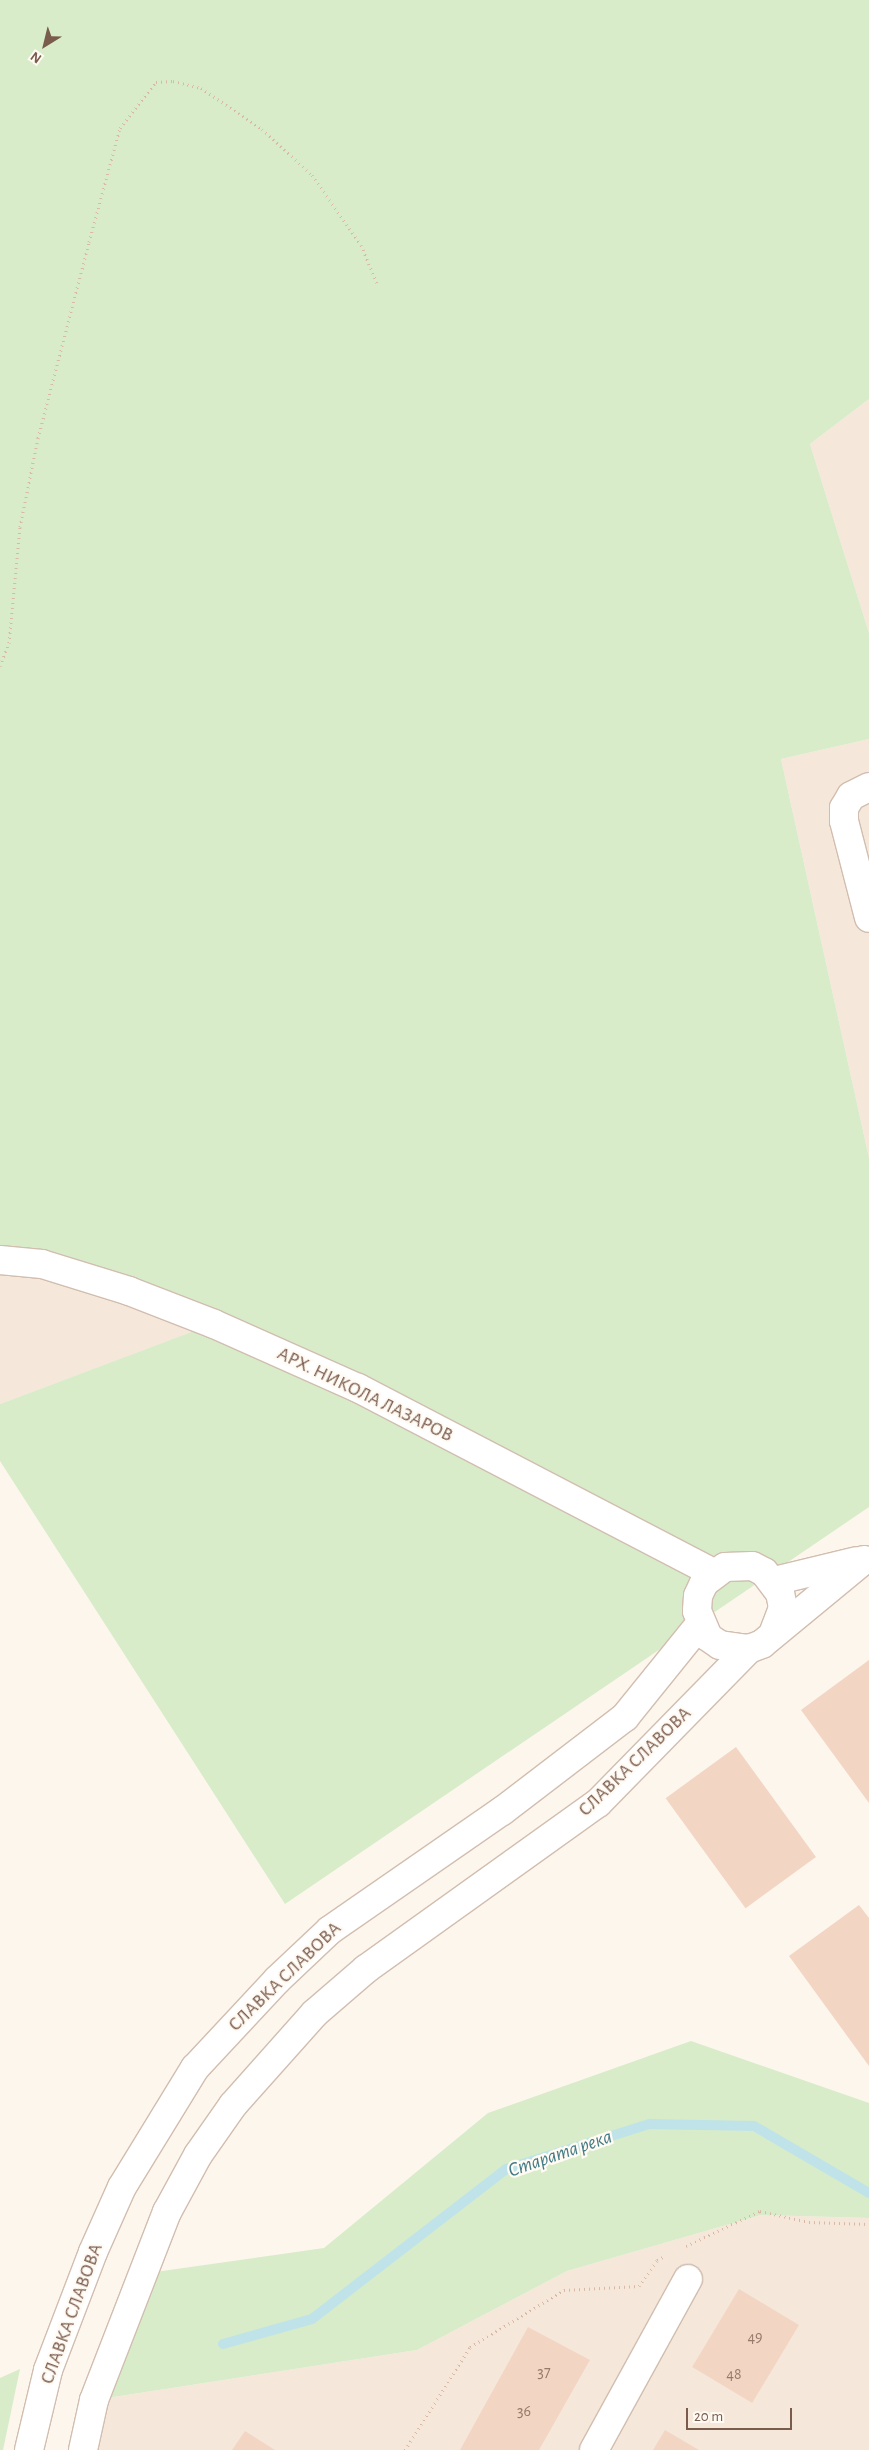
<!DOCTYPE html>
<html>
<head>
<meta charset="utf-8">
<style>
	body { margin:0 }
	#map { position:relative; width:869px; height:2450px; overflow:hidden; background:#fdf6ec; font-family:"Alegreya Sans",sans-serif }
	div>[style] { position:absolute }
	.residential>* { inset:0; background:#f5e8da }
	.green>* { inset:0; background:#d8ecc9 }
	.stream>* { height:10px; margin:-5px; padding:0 5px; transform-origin:5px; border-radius:5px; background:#bfe3e8 }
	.building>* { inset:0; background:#f3d5c3; transform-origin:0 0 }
	.path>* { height:3px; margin-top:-1.5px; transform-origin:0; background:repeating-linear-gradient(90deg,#d9b8a5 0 1px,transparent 0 5px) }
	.roads { filter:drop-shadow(1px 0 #d1beb0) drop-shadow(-1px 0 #d1beb0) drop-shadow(0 1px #d1beb0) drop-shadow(0 -1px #d1beb0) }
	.minor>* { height:28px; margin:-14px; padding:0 14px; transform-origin:14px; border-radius:14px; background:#fff }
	span { translate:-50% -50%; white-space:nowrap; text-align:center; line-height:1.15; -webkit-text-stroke:4.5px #fffaf3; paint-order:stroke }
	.number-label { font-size:16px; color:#987a6a }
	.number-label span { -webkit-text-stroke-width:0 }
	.street-label { font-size:19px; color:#7a5c4d }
	.water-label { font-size:20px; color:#437c86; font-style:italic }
	.north { position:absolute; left:20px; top:20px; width:50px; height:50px; -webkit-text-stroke:4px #fffaf3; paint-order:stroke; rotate:216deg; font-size:14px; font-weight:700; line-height:20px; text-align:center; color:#7a5c4d }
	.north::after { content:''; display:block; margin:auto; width:18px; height:22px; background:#7a5c4d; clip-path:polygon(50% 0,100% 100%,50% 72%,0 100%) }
	.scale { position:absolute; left:686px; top:2408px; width:106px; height:22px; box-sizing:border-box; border:2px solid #7a5c4d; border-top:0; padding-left:6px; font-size:15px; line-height:18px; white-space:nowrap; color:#7a5c4d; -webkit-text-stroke:4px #fffaf3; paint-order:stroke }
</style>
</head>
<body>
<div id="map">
	<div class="residential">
		<div style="clip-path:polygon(869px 399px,869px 633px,810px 444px)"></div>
		<div style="clip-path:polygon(869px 739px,869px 1158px,781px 759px)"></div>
		<div style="clip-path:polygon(0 1260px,214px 1324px,0 1404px)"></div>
		<div style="clip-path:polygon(761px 2215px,869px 2218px,869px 2450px,83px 2450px,94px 2400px,417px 2350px,567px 2271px)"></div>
	</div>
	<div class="green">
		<div style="clip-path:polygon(0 0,869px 0,869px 399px,810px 444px,869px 633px,869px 739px,781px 759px,869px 1158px,869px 1507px,285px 1904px,0 1461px,0 1404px,213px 1324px,0 1260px)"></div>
		<div style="clip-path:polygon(691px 2041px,869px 2103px,869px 2218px,761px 2215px,567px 2271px,417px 2350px,94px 2400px,141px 2274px,324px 2248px,488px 2113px)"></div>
		<div style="clip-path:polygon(20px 2369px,3px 2450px,0 2450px,0 2378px)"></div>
	</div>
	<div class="stream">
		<div style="left:223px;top:2344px;width:92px;rotate:-15.7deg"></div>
		<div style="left:312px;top:2319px;width:245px;rotate:-37.7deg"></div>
		<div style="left:506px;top:2169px;width:151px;rotate:-17.4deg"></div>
		<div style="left:650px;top:2124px;width:104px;rotate:1.1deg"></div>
		<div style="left:754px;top:2126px;width:133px;rotate:30.2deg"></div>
	</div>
	<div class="building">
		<div style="clip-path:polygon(869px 1660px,869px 1803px,801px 1710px)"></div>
		<div style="left:736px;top:1747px;width:136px;height:87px;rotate:54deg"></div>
		<div style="clip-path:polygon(859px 1905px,869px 1918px,869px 2066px,789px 1956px)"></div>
		<div style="left:739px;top:2289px;width:70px;height:91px;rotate:31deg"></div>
		<div style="clip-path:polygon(528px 2327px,590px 2360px,539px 2450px,460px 2450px)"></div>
		<div style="clip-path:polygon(665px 2430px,699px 2450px,653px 2450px)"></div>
		<div style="clip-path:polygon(245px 2431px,275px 2450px,232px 2450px)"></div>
	</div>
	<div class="path">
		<div style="left:0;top:666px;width:25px;rotate:-69deg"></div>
		<div style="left:9px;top:643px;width:117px;rotate:-84.6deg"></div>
		<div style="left:20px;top:527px;width:91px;rotate:-78.6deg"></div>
		<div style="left:38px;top:438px;width:203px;rotate:-75.4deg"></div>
		<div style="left:89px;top:242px;width:118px;rotate:-74.8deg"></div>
		<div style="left:120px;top:128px;width:58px;rotate:-52deg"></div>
		<div style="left:156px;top:82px;width:17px;rotate:-3deg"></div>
		<div style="left:173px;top:81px;width:29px;rotate:14deg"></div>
		<div style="left:201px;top:88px;width:73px;rotate:33.9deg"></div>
		<div style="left:262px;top:129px;width:68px;rotate:42.6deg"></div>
		<div style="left:312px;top:175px;width:85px;rotate:55deg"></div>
		<div style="left:361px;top:245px;width:41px;rotate:67.2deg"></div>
		<div style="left:686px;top:2246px;width:82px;rotate:-25.3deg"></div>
		<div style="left:760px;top:2211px;width:50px;rotate:12.7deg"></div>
		<div style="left:809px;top:2222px;width:60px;rotate:1.9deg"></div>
		<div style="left:405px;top:2450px;width:122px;rotate:-57.7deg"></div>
		<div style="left:470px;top:2347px;width:110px;rotate:-31.2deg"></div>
		<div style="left:564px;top:2290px;width:75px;rotate:-3.1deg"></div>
		<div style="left:639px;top:2286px;width:32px;rotate:-55deg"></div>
		<div style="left:657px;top:2260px;width:7px;rotate:-27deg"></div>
	</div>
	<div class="roads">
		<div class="minor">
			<div style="left:869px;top:787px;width:20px;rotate:153deg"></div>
			<div style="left:851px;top:796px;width:14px;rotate:120deg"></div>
			<div style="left:844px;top:808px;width:13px;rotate:90deg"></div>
			<div style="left:844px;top:821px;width:100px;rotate:75.5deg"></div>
			<div style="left:0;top:1260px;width:42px;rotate:5.4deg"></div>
			<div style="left:42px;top:1264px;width:91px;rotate:17.2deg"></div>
			<div style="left:129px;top:1291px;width:91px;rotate:21.2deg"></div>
			<div style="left:214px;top:1324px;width:158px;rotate:24deg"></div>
			<div style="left:358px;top:1388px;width:400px;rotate:27.5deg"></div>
			<div style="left:774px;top:1581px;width:85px;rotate:-13.5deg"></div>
			<div style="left:773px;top:1634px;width:28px;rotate:-69deg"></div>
			<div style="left:783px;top:1608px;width:15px;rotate:-101deg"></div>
			<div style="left:780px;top:1593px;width:26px;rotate:-127deg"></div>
			<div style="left:764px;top:1572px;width:13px;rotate:-153deg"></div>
			<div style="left:752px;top:1566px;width:27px;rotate:178deg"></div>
			<div style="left:725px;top:1567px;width:26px;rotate:143deg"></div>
			<div style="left:704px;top:1583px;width:14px;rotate:115deg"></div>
			<div style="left:698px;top:1596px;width:15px;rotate:94deg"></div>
			<div style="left:697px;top:1611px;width:28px;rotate:67deg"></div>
			<div style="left:708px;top:1637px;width:14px;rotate:34deg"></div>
			<div style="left:720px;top:1645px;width:29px;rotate:8deg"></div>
			<div style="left:749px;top:1649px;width:14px;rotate:-21deg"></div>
			<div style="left:762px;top:1644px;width:132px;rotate:-39.5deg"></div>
			<div style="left:29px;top:2450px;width:82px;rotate:-76.6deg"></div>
			<div style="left:48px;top:2370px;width:126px;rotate:-69.1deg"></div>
			<div style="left:93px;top:2252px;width:71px;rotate:-66deg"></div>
			<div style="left:122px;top:2187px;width:140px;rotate:-58.5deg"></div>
			<div style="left:195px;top:2068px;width:120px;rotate:-47deg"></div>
			<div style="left:277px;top:1980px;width:73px;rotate:-43.3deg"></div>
			<div style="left:330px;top:1930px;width:209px;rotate:-34.7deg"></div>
			<div style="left:502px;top:1811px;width:155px;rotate:-37.4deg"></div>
			<div style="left:625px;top:1717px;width:119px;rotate:-51.1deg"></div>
			<div style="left:83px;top:2450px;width:51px;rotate:-77.6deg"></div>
			<div style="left:94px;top:2400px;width:202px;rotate:-68.8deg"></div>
			<div style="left:167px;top:2212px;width:65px;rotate:-61.5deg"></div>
			<div style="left:198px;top:2155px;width:61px;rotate:-55deg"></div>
			<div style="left:233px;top:2105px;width:123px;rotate:-48.3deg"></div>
			<div style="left:315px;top:2013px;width:67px;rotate:-40.8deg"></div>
			<div style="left:366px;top:1969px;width:285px;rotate:-35.6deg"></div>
			<div style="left:598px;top:1803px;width:216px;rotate:-45.6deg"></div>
			<div style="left:594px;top:2450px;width:195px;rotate:-61.2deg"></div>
		</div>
	</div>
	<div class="number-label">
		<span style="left:755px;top:2337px">49</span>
		<span style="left:544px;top:2372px">37</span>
		<span style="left:734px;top:2374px">48</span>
		<span style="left:524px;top:2411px">36</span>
	</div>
	<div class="street-label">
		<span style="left:365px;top:1395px;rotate:26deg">АРХ. НИКОЛА ЛАЗАРОВ</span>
		<span style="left:635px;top:1762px;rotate:-44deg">СЛАВКА СЛАВОВА</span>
		<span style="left:285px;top:1977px;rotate:-44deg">СЛАВКА СЛАВОВА</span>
		<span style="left:72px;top:2314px;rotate:-70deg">СЛАВКА СЛАВОВА</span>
	</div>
	<div class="water-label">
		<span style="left:560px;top:2154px;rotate:-19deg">Старата река</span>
	</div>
	<div class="north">N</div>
	<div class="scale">20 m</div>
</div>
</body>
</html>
